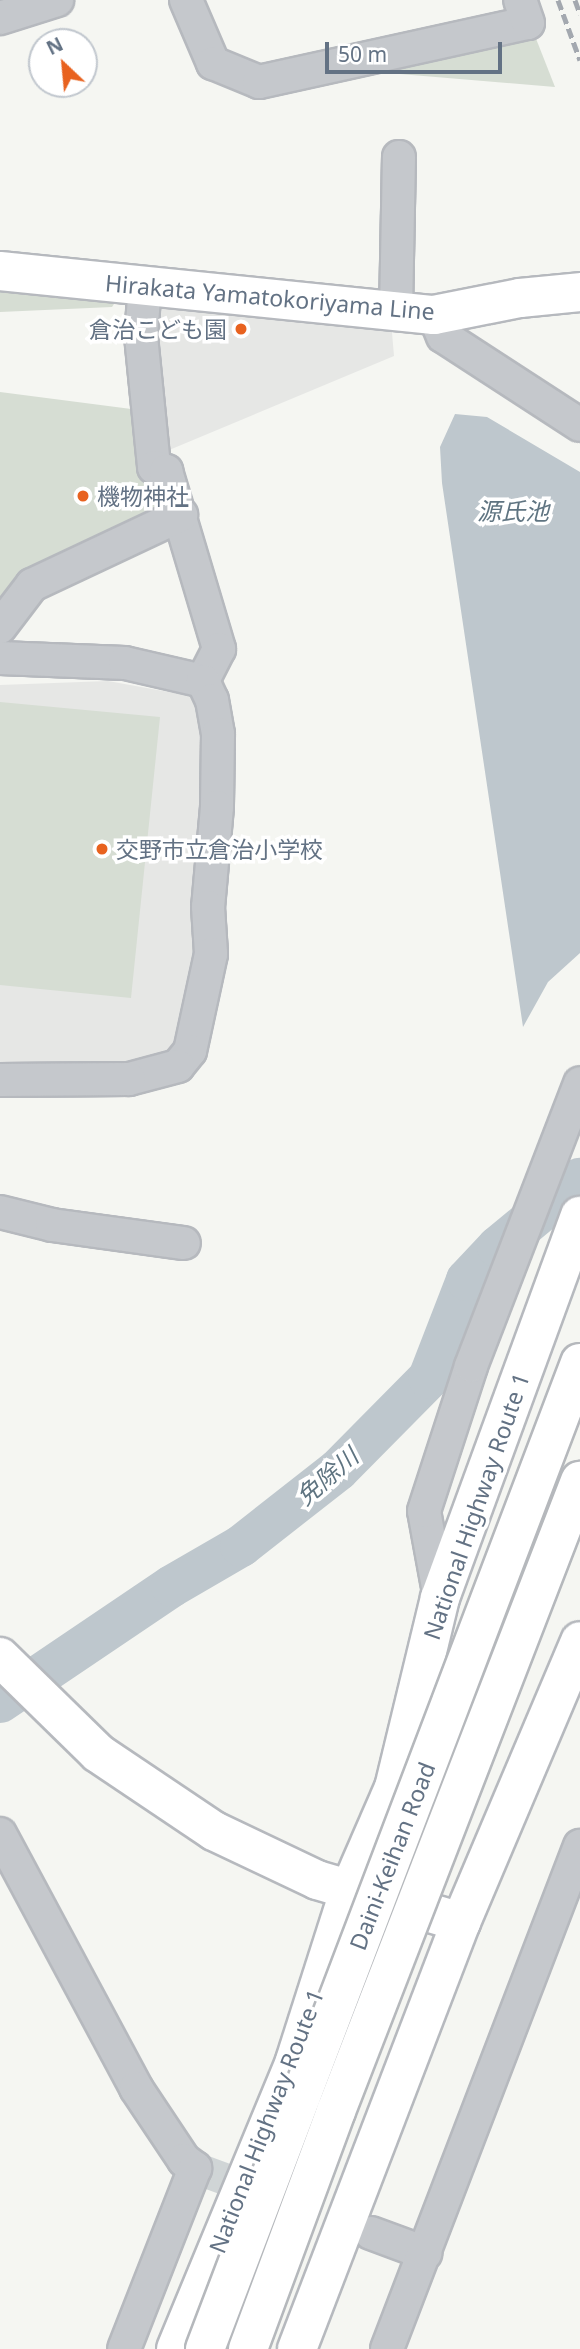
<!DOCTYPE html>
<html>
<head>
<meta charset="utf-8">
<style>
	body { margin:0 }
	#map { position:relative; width:580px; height:2349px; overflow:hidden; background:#f5f6f2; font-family:"Noto Sans","Noto Sans JP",sans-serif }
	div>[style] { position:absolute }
	.built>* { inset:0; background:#e6e7e5 }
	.green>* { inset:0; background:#d6ddd3 }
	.water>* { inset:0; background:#bec7cd }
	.river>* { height:42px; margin:-21px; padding:0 21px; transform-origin:21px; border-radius:21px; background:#bec7cd }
	.minor-tunnel>* { height:32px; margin-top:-16px; transform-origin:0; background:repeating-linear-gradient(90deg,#d0d5d6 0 32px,transparent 0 48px) }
	.roads { filter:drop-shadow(2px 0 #b6b9be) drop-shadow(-2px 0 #b6b9be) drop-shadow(0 2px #b6b9be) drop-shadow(0 -2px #b6b9be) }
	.minor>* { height:32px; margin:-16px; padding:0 16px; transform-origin:16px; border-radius:16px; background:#c5c8cc }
	.major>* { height:38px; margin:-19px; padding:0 19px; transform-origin:19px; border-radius:19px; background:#fff }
	.highway>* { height:38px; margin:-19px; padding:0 19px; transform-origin:19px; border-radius:19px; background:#fff }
	.rail>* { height:5px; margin-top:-2.5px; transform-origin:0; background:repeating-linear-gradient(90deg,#a3a8af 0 10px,transparent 0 15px) }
	.bridges { filter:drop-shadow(2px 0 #b5b8bc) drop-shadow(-2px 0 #b5b8bc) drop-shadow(0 2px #b5b8bc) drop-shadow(0 -2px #b5b8bc) }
	.highway-bridge>* { height:38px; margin:-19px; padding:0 19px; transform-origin:19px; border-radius:19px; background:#fff }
	.dots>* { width:19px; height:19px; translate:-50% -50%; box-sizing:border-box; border:4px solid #fff; border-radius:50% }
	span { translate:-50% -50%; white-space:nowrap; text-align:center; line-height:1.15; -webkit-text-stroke:7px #fff; paint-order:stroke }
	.street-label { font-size:23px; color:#637284 }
	.poi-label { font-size:23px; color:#637284 }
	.right { translate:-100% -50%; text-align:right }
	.left { translate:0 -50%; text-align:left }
	.water-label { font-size:24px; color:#5f7481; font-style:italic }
	.north { position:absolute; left:28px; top:28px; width:70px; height:70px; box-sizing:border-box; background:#fff; border:2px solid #c1c7ce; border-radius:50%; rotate:334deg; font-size:19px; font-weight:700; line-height:28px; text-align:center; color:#637284 }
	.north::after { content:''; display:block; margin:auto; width:24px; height:32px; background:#e8621f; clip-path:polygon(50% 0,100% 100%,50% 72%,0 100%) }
	.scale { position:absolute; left:325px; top:42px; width:177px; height:32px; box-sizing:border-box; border:4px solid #637284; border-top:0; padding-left:9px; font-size:21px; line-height:24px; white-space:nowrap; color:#637284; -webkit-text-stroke:5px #fff; paint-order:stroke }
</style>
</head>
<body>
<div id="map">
	<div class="built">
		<div style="clip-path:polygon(162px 299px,391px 321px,394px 356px,162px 453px,153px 352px)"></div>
		<div style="clip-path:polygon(108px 681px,202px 698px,209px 798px,201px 953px,184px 1048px,129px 1071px,0 1073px,0 685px)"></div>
	</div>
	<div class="green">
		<div style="clip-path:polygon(533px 31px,555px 87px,376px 72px)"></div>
		<div style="clip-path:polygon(0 286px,120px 295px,112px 307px,0 312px)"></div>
		<div style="clip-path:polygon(0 392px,139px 410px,169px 510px,0 612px)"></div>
		<div style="clip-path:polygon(0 702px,160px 717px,131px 998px,0 985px)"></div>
	</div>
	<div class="water">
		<div style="clip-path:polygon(455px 414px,487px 417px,580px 472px,580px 953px,548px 982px,523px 1027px,442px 483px,440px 447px)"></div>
	</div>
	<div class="river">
		<div style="left:0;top:1702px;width:207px;rotate:-34deg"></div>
		<div style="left:172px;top:1586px;width:80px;rotate:-30.1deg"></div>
		<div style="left:241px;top:1546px;width:123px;rotate:-38.1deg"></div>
		<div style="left:338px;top:1470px;width:129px;rotate:-45.3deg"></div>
		<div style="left:429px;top:1378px;width:105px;rotate:-68.8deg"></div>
		<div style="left:467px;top:1280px;width:45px;rotate:-46.8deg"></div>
		<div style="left:498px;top:1247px;width:107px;rotate:-39.7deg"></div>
	</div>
	<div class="minor-tunnel">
		<div style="left:195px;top:2168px;width:184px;rotate:20.3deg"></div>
	</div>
	<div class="roads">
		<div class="minor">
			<div style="left:186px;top:0;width:69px;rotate:66.8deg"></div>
			<div style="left:213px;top:63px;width:50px;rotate:22.4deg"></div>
			<div style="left:259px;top:82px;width:275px;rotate:-12.4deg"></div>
			<div style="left:528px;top:23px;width:24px;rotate:-109deg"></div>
			<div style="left:0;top:18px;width:60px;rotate:-17.5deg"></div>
			<div style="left:145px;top:286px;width:50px;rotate:94.6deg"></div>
			<div style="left:141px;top:336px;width:132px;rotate:84.3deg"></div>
			<div style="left:154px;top:467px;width:13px;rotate:18deg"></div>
			<div style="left:166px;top:471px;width:186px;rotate:73.4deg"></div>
			<div style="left:219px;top:649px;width:36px;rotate:117deg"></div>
			<div style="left:396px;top:312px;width:155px;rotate:-88.9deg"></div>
			<div style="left:434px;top:315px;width:23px;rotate:67deg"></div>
			<div style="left:443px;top:336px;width:163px;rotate:33deg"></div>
			<div style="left:0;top:627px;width:53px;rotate:-52.7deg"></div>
			<div style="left:32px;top:585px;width:165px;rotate:-25.2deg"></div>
			<div style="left:0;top:658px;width:125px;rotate:2.3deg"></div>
			<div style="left:125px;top:663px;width:80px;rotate:13deg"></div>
			<div style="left:203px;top:681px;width:21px;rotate:65deg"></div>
			<div style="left:212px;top:700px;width:35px;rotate:80deg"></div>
			<div style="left:218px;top:734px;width:73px;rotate:90.8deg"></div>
			<div style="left:217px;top:807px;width:100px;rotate:95.1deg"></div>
			<div style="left:208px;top:907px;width:47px;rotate:86.3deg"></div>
			<div style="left:211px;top:954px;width:99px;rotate:102.2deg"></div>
			<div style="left:190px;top:1051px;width:19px;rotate:129deg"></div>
			<div style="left:178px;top:1066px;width:51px;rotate:165.1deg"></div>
			<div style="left:129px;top:1079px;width:129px;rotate:179.6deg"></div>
			<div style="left:0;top:1212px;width:54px;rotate:14deg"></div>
			<div style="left:52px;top:1225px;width:133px;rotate:7.8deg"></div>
			<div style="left:440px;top:1598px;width:88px;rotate:-100.4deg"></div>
			<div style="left:424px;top:1511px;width:152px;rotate:-72deg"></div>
			<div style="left:471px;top:1366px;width:303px;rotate:-68.9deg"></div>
			<div style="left:0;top:1834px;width:288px;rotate:61.8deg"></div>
			<div style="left:136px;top:2088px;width:87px;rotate:56.3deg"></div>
			<div style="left:184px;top:2160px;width:14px;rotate:36deg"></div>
			<div style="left:195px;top:2168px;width:194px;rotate:111.4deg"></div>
			<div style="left:371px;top:2233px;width:58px;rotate:20.3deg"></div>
			<div style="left:387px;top:2349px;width:539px;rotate:-69.01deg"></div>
		</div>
		<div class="major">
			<div style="left:0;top:271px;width:436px;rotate:5.8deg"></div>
			<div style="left:434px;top:315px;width:88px;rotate:-11.2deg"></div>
			<div style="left:520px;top:298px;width:60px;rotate:-5.7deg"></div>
			<div style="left:0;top:1657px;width:137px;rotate:44.4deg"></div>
			<div style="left:98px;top:1753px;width:140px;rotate:33.9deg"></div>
			<div style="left:214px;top:1831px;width:114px;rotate:25.4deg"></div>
			<div style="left:317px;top:1880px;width:150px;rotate:16.3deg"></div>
		</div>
		<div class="highway">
			<div style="left:176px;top:2349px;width:312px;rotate:-67.5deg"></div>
			<div style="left:295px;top:2061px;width:181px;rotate:-72.3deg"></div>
			<div style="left:350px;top:1889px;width:110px;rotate:-66.5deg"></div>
			<div style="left:394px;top:1788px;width:195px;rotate:-76.4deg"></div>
			<div style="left:440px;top:1598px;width:407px;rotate:-69.9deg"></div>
			<div style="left:297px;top:2349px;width:457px;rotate:-69deg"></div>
			<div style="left:461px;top:1922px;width:305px;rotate:-67deg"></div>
		</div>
	</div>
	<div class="rail">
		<div style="left:558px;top:0;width:64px;rotate:69.9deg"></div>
		<div style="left:575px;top:0;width:15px;rotate:70deg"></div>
	</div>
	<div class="bridges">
		<div class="highway-bridge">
			<div style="left:205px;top:2349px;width:1055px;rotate:-69.18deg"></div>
			<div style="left:248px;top:2349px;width:254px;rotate:-69.7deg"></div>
			<div style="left:336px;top:2111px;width:676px;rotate:-68.83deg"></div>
		</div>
	</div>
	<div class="dots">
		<div style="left:241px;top:329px;background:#e8621f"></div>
		<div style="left:83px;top:496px;background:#e8621f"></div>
		<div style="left:102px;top:849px;background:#e8621f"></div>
	</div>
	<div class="street-label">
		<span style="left:270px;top:297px;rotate:5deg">Hirakata Yamatokoriyama Line</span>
		<span style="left:476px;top:1506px;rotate:-71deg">National Highway Route 1</span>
		<span style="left:392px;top:1856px;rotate:-69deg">Daini-Keihan Road</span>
		<span style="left:266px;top:2121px;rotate:-69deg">National Highway Route 1</span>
	</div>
	<div class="poi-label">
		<span class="right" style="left:227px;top:329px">倉治こども園</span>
		<span class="left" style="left:97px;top:496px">機物神社</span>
		<span class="left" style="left:116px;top:849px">交野市立倉治小学校</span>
	</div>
	<div class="water-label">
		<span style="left:513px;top:511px">源氏池</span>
		<span style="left:327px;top:1476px;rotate:-41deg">免除川</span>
	</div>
	<div class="north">N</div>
	<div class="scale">50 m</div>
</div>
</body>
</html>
